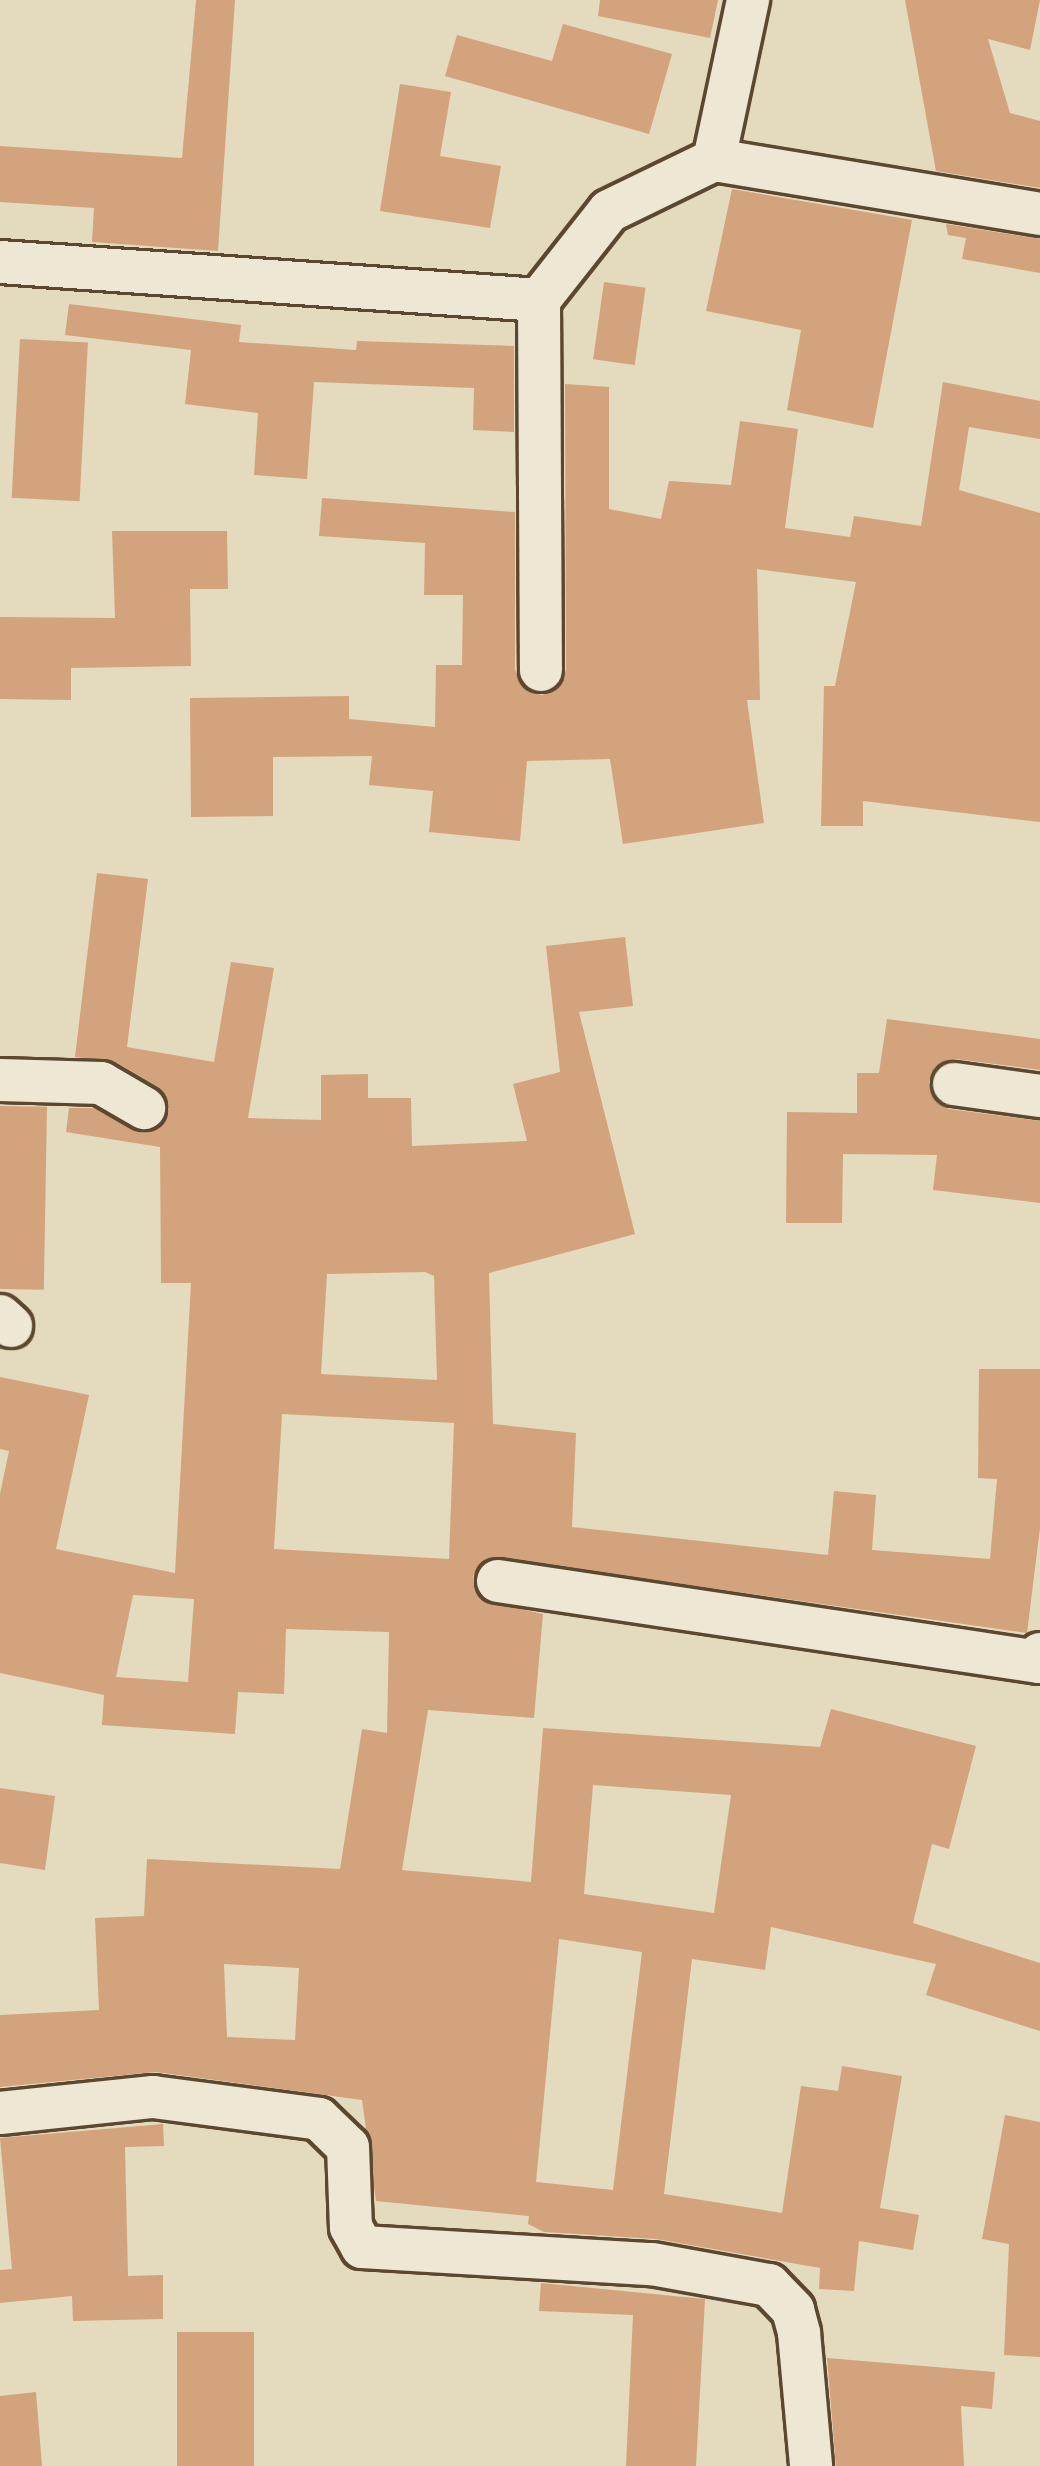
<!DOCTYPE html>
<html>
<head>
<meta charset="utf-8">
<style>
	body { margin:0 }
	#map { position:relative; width:1040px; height:2466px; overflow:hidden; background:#e4dabd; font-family:"Old Standard TT",serif }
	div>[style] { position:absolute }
	.building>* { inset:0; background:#d3a37d; transform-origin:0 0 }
	.roads { filter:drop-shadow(3px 0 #5c4830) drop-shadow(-3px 0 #5c4830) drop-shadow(0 3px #5c4830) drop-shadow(0 -3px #5c4830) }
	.street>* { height:42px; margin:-21px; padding:0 21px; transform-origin:21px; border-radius:21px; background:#ede7d4 }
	span { translate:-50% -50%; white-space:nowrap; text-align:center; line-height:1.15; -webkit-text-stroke:9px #ede7d4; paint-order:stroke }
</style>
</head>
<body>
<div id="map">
	<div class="building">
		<div style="clip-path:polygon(196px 0,235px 0,218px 251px,92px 242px,94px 208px,0 202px,0 146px,182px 158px)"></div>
		<div style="clip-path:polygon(600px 0,718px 0,710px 38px,598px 16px)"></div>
		<div style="clip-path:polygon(905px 0,1040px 0,1030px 50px,988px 39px,1010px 113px,1040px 121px,1040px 188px,936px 171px)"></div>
		<div style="clip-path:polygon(563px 24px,672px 54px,649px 134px,445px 76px,457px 35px,552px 61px)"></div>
		<div style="clip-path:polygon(400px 84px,451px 92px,440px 156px,501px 166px,490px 228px,380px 211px)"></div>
		<div style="clip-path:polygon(732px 189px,912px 220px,873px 428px,787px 410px,801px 330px,706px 311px)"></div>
		<div style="clip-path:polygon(946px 224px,1040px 239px,1040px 273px,962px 259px,966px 238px,948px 235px)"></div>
		<div style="left:604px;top:282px;width:42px;height:78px;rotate:8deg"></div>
		<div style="clip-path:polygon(69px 304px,241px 325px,239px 342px,356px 350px,357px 341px,514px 346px,514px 432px,473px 430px,474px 388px,314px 382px,307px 479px,254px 475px,258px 413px,185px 404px,191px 350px,65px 335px)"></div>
		<div style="left:20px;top:339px;width:68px;height:159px;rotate:3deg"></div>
		<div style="clip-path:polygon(943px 382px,1040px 401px,1040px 439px,969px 427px,959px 490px,1040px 513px,1040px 822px,863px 801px,863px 826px,821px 826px,824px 686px,835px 686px,856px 582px,757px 569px,760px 700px,747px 700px,764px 823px,623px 844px,610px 759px,527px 761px,520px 841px,429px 832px,433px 791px,369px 785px,372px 756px,273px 757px,273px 816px,191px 817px,190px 698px,349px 696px,349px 719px,435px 727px,436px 665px,462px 665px,463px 595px,424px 595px,425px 543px,319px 536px,322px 498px,515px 512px,515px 670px,527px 691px,542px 695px,562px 684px,566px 670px,565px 384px,609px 387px,609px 509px,661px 519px,669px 481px,731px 485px,740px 421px,798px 429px,785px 528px,850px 537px,854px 516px,921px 526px)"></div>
		<div style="clip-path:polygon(112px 531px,227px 531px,228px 589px,190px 589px,191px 666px,71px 668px,71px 700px,0 699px,0 617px,115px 618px)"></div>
		<div style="clip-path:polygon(evenodd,97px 873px,148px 879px,127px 1047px,214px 1062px,231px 962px,274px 968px,248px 1118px,321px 1120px,321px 1075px,368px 1074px,368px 1098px,411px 1098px,412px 1146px,527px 1141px,513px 1084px,560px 1072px,546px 946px,625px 937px,633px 1006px,579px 1012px,635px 1234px,489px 1273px,493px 1424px,576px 1433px,572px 1527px,828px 1555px,834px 1491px,876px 1495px,872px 1550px,990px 1559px,997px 1479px,978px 1478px,979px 1369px,1040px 1369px,1040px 1528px,1027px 1633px,490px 1557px,473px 1576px,481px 1600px,543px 1614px,534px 1718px,428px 1710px,402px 1870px,531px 1882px,543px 1728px,820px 1747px,831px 1709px,976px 1746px,949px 1849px,932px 1844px,913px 1923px,1040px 1963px,1040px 2031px,926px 1995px,936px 1964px,771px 1927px,765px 1970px,692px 1959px,664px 2194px,782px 2213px,801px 2086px,838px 2091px,842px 2066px,902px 2076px,880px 2208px,919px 2215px,913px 2250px,859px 2241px,854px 2291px,819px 2289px,820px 2268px,656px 2239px,544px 2232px,528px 2224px,529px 2216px,376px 2201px,362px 2100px,156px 2072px,0 2087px,0 2015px,99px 2010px,95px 1918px,144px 1916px,147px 1859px,340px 1869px,362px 1729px,387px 1733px,389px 1632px,286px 1629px,284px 1694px,238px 1692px,235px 1734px,102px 1725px,104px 1695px,0 1673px,0 1494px,9px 1451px,0 1449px,0 1377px,89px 1395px,56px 1549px,175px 1573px,191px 1283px,161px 1283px,160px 1147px,66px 1132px,69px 1108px,94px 1108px,143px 1133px,158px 1129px,169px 1109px,158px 1087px,114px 1061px,75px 1057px,97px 873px,425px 1272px,434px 1276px,437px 1380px,321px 1374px,327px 1274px,425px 1272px,97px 873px,282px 1414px,454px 1423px,449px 1559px,274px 1549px,282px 1414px,97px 873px,133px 1595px,194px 1599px,188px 1682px,116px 1677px,133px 1595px,97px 873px,593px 1785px,731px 1795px,714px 1913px,584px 1894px,593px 1785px,97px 873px,559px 1939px,642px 1952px,613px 2190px,536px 2182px,559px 1939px,97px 873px,224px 1964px,299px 1968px,295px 2040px,227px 2037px,224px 1964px)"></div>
		<div style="clip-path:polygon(887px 1019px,1040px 1039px,1040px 1070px,956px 1059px,935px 1067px,929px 1082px,938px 1103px,949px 1109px,1040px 1121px,1040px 1203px,933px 1190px,937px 1155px,843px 1154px,842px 1223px,786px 1223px,787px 1112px,857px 1113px,857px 1073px,879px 1073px)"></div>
		<div style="left:0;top:1106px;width:47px;height:183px;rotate:1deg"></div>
		<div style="clip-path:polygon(0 1788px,55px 1796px,45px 1870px,0 1863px)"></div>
		<div style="clip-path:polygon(1005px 2115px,1040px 2122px,1040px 2357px,1004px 2355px,1009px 2244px,982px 2239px)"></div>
		<div style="clip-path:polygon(163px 2124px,164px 2146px,125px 2147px,128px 2276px,163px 2275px,163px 2319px,73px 2321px,72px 2296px,0 2303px,0 2270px,12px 2269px,0 2138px)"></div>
		<div style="clip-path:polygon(541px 2283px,705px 2299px,696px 2466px,626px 2466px,633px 2315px,539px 2311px)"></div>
		<div style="left:177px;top:2332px;width:77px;height:134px"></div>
		<div style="clip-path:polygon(827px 2358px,995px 2372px,992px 2409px,961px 2406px,964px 2466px,836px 2466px)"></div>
		<div style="clip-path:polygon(36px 2392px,42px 2466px,0 2466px,0 2396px)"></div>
	</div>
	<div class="roads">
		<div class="street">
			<div style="left:714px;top:160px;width:164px;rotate:-78deg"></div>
			<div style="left:0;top:262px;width:540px;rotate:4.03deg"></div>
			<div style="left:539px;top:300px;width:113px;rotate:-51.8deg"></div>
			<div style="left:609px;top:211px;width:117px;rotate:-25.9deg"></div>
			<div style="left:714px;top:160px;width:330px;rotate:9.4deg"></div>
			<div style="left:539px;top:300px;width:370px;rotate:89.7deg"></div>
			<div style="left:0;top:1080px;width:101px;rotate:1.7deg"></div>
			<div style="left:101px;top:1083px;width:50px;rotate:30.2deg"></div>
			<div style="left:954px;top:1084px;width:87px;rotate:7.9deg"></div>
			<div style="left:0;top:1316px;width:15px;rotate:42deg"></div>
			<div style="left:498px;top:1581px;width:547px;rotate:8.52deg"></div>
			<div style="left:1039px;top:1662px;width:8px;rotate:-83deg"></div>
			<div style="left:0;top:2113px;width:154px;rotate:-6deg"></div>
			<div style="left:153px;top:2097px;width:167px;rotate:7.5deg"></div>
			<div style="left:319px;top:2119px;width:40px;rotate:44deg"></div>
			<div style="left:348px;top:2147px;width:80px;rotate:87.9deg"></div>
			<div style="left:351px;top:2227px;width:23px;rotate:61deg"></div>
			<div style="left:362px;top:2247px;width:290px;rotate:3.4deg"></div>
			<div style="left:652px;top:2264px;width:119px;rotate:10.2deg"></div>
			<div style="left:769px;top:2285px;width:35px;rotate:46deg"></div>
			<div style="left:793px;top:2310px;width:24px;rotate:75deg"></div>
			<div style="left:799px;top:2333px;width:134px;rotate:84.8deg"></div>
		</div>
	</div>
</div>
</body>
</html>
